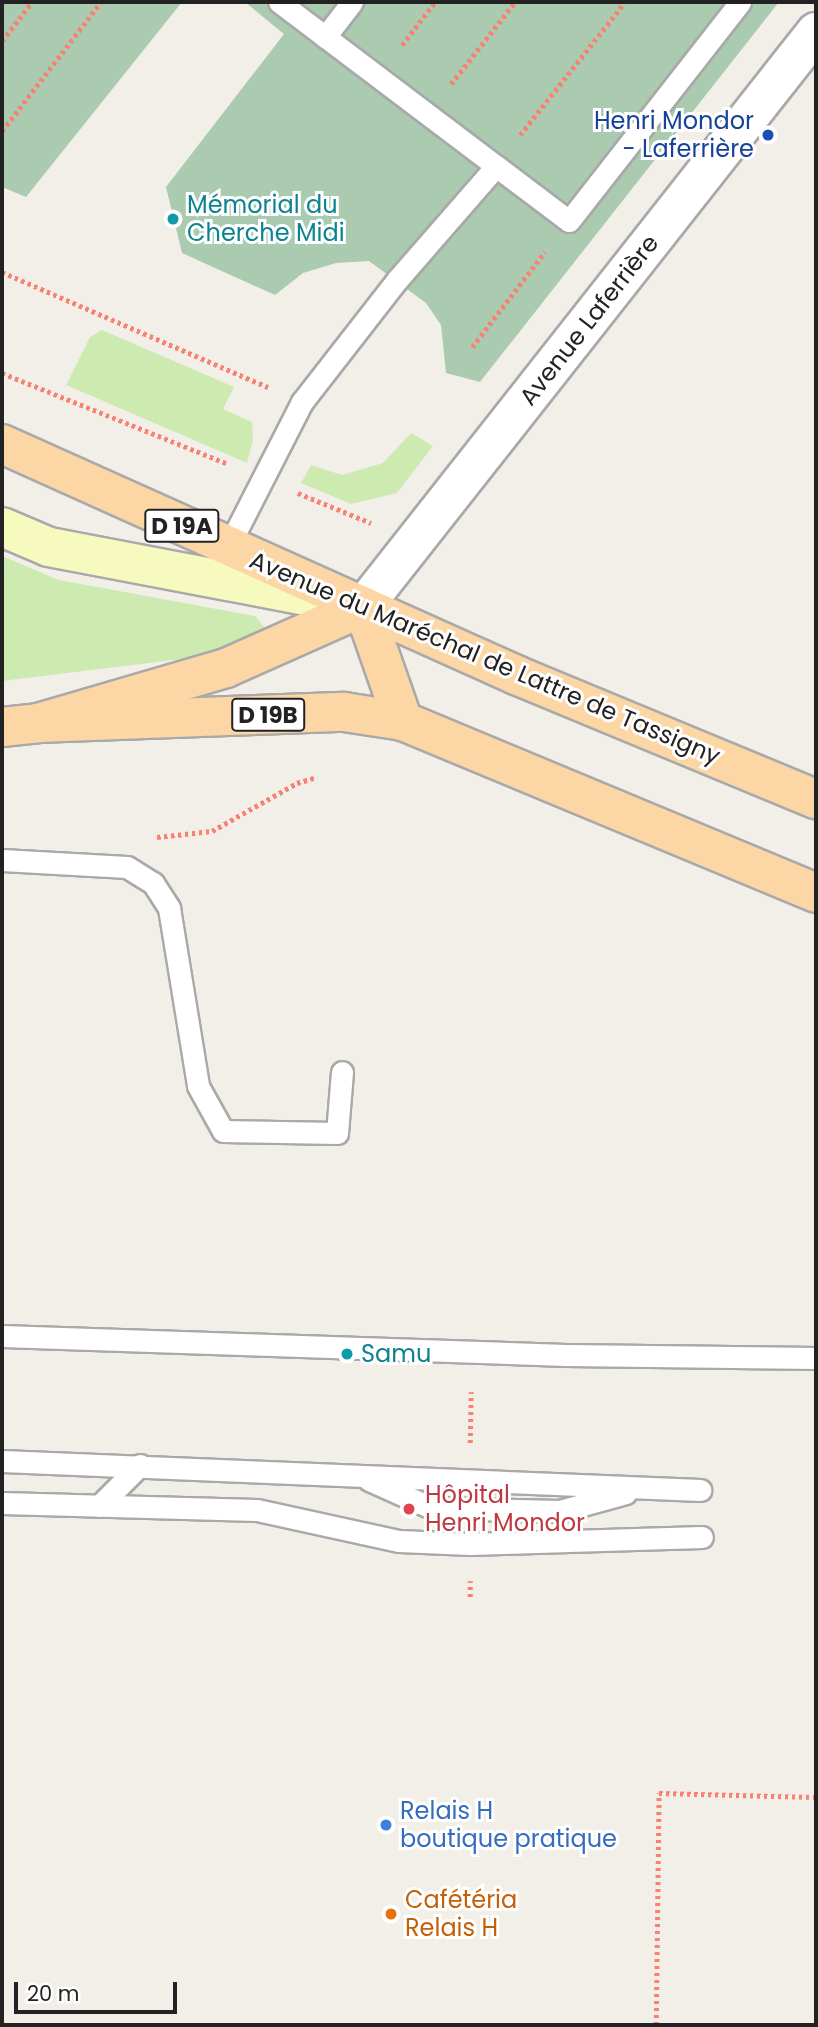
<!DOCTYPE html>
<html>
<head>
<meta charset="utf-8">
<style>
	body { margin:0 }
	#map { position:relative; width:818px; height:2027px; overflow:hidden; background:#f2efe9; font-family:Poppins,sans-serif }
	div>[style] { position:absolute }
	.grass>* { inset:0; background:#cdebb0 }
	.cemetery>* { inset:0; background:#aacbaf }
	.path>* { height:4.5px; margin-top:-2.25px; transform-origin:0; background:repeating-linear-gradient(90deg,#fa8072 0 3.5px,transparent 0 7px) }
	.roads { filter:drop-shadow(2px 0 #a9a9a9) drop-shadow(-2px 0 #a9a9a9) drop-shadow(0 2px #a9a9a9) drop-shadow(0 -2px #a9a9a9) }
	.lane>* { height:21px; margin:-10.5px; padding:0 10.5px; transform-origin:10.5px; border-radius:10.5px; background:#fff }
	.street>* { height:38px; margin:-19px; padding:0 19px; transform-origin:19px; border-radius:19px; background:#fff }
	.secondary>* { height:38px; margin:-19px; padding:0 19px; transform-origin:19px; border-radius:19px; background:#f7fabf }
	.primary>* { height:38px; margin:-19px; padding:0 19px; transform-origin:19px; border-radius:19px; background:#fcd6a4 }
	.bridges { filter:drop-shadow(2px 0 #a9a9a9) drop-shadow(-2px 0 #a9a9a9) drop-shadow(0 2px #a9a9a9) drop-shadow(0 -2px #a9a9a9) }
	.lane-bridge>* { height:21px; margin:-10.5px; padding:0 10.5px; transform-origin:10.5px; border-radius:10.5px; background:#fff }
	.dots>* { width:19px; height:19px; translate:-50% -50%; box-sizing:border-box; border:4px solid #fff; border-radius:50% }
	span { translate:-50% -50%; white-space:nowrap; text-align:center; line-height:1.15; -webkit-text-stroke:6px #fff; paint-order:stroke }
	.shield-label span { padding:2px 5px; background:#fff; border:2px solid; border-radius:5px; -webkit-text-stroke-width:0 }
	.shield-label { font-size:23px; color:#222; font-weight:700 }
	.transit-label { font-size:24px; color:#164399 }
	.right { translate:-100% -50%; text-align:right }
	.culture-label { font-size:24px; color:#0d838f }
	.left { translate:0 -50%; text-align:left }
	.street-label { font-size:24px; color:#222 }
	.health-label { font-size:24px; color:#be3a42 }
	.shop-label { font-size:24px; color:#366cbe }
	.food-label { font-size:24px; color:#c56008 }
	.frame { position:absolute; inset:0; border:4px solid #222; pointer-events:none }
	.scale { position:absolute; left:14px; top:1982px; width:163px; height:32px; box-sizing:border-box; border:4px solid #222; border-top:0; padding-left:9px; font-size:21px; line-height:24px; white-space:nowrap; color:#222; -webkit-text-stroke:5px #fff; paint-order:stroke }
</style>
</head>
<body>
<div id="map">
	<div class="grass">
		<div style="clip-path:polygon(102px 330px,234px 387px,223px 409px,252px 422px,253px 440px,247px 463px,66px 385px,90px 337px)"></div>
		<div style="clip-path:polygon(411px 433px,433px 446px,397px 493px,351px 504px,301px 483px,311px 465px,342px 475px,383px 463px)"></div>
		<div style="clip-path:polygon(2px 556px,59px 580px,255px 616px,265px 628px,258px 638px,206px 656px,2px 681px)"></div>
	</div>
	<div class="cemetery">
		<div style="clip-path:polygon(2px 2px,182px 2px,26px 197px,2px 187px)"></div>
		<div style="clip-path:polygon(245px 2px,779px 2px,480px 382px,446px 373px,441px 325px,426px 303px,369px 261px,336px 263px,303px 273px,275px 295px,182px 253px,166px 187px,284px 34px)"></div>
	</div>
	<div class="path">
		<div style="left:2px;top:41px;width:49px;rotate:-52.4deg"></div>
		<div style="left:402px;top:45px;width:54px;rotate:-52.5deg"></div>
		<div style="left:451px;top:84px;width:104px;rotate:-52deg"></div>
		<div style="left:2px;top:131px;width:163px;rotate:-52.5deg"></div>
		<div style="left:520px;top:135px;width:169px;rotate:-51.7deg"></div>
		<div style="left:2px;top:272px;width:290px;rotate:23.4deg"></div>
		<div style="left:472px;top:347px;width:120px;rotate:-52.5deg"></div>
		<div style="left:2px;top:373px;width:244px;rotate:21.9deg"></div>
		<div style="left:298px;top:493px;width:79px;rotate:22.3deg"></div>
		<div style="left:157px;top:837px;width:55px;rotate:-6.2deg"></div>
		<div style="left:212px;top:831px;width:98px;rotate:-29.5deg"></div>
		<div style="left:297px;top:783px;width:21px;rotate:-17deg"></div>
		<div style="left:470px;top:1443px;width:51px;rotate:-88.9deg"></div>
		<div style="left:470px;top:1597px;width:16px;rotate:-90deg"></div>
		<div style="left:656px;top:2025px;width:232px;rotate:-89.3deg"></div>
		<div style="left:659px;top:1793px;width:157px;rotate:1.5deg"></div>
	</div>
	<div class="roads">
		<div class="lane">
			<div style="left:325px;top:37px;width:44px;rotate:-52.4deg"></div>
			<div style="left:496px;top:166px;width:91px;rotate:37deg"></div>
			<div style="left:569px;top:221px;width:278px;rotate:-52deg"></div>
			<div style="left:228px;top:547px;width:163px;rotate:-63deg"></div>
			<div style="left:302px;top:402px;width:155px;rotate:-52.1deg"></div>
			<div style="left:397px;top:280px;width:151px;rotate:-49deg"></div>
			<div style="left:496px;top:166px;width:272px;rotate:-142.9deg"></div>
			<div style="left:2px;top:1336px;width:564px;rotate:1.93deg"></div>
			<div style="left:566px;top:1355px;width:250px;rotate:0.7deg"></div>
			<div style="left:2px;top:1461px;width:699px;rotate:2.38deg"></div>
			<div style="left:369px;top:1480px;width:69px;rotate:24deg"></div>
			<div style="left:432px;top:1508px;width:128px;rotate:1.3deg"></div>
			<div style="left:560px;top:1511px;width:68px;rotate:-15.3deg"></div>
			<div style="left:2px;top:1503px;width:255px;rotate:1.6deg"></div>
			<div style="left:257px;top:1510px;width:145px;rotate:12.3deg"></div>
			<div style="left:399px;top:1541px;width:71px;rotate:2.4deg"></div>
			<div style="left:470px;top:1544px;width:232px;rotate:-1.7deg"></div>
			<div style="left:99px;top:1506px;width:58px;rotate:-45deg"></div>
		</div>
		<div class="street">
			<div style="left:363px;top:607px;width:732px;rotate:-51.77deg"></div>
		</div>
		<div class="secondary">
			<div style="left:2px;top:527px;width:51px;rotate:23.1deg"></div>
			<div style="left:49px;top:547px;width:292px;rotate:10.8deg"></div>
		</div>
		<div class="primary">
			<div style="left:2px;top:444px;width:564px;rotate:24.2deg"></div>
			<div style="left:516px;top:675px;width:325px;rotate:22.5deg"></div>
			<div style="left:363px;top:607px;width:121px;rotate:70.7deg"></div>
			<div style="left:38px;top:723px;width:306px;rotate:-2.1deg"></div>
			<div style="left:344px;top:712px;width:60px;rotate:8.7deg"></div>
			<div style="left:403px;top:721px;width:447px;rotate:22.6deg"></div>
			<div style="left:2px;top:727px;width:36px;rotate:-6deg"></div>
			<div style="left:38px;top:723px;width:196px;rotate:-16.3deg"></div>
			<div style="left:226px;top:668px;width:150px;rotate:-24deg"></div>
		</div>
	</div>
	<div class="bridges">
		<div class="lane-bridge">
			<div style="left:2px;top:860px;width:125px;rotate:3.2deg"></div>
			<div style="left:127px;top:867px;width:31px;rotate:32deg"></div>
			<div style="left:153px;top:883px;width:30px;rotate:57deg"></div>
			<div style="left:169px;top:908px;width:180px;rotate:80.7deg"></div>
			<div style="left:198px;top:1086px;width:51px;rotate:60.9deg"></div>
			<div style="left:223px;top:1131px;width:114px;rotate:1deg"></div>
			<div style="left:337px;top:1133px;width:61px;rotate:-85.3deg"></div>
		</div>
	</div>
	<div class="dots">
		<div style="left:768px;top:135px;background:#1a4fb4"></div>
		<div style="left:173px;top:219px;background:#0f9aa8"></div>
		<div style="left:347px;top:1354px;background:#0f9aa8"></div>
		<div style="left:409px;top:1509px;background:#e0444e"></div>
		<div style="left:386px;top:1825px;background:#3f7fe0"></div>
		<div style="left:391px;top:1914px;background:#e8710a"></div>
	</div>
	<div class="shield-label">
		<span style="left:182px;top:526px">D 19A</span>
		<span style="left:268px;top:715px">D 19B</span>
	</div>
	<div class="transit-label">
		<span class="right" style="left:754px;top:135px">Henri Mondor<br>- Laferrière</span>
	</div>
	<div class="culture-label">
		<span class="left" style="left:187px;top:219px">Mémorial du<br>Cherche Midi</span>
		<span class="left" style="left:361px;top:1354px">Samu</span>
	</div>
	<div class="street-label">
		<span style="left:589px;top:320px;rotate:-52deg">Avenue Laferrière</span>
		<span style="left:485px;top:658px;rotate:23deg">Avenue du Maréchal de Lattre de Tassigny</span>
	</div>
	<div class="health-label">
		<span class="left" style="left:425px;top:1509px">Hôpital<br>Henri Mondor</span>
	</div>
	<div class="shop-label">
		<span class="left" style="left:400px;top:1825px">Relais H<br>boutique pratique</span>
	</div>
	<div class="food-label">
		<span class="left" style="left:405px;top:1914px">Cafétéria<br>Relais H</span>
	</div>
	<div class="frame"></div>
	<div class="scale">20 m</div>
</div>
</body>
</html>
